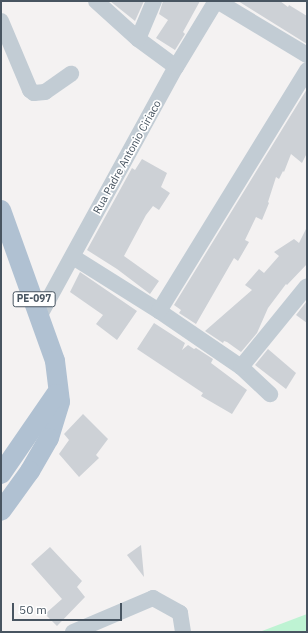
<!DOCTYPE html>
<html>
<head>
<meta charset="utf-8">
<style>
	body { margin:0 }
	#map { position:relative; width:308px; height:633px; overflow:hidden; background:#f4f2f2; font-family:"IBM Plex Sans",sans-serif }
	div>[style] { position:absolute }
	.green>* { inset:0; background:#bef3d3 }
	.building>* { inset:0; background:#cdd1d6 }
	.minor>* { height:16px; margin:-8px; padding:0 8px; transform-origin:8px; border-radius:8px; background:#c2ccd4 }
	.major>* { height:20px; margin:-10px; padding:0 10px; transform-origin:10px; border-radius:10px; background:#b0c1d2 }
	span { translate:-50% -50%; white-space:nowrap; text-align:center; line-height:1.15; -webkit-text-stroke:3.5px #fff; paint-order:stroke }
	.shield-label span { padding:1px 3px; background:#fff; border:1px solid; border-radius:3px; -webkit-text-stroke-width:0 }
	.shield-label { font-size:10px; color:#485561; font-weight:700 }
	.street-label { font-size:11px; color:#485561 }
	.frame { position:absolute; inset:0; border:2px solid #485561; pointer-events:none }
	.scale { position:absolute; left:12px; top:603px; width:110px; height:18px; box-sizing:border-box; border:2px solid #485561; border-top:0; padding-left:5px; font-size:12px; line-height:14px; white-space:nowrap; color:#485561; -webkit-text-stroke:3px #fff; paint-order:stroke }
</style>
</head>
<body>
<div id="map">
	<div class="green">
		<div style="clip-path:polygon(307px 614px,307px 632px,262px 631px)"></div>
	</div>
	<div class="building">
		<div style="clip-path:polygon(110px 1px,144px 1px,135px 21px)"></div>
		<div style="clip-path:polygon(163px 1px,200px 1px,183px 32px,185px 34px,175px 50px,156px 38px,168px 20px,159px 14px)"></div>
		<div style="clip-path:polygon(238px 1px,280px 1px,288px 7px,289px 5px,307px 16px,307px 44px)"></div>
		<div style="clip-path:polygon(307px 89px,307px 153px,302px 163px,291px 154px,284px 172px,283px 171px,279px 179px,276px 177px,268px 202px,269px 203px,262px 220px,256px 217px,245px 240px,249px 242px,238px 261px,234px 258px,196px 324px,179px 313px,181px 310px,174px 305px)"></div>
		<div style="clip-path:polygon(142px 159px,167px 173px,161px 187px,170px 193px,159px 210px,153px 206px,146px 215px,124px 256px,159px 281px,150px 294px,117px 269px,87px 250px,132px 168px,135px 170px)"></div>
		<div style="clip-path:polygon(307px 227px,307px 264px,287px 285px,286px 284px,268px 308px,257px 333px,241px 352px,227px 342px,224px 341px,223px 343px,205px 331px,252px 290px,245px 285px,259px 269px,264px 273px,279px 256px,274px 252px,294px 239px,299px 243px)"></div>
		<div style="clip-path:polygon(80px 272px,137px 311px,117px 340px,96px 324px,103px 315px,70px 292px)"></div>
		<div style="clip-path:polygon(307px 301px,307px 323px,296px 315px)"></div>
		<div style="clip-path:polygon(154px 323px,185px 343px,182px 350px,188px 345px,194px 349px,196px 348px,213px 359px,211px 363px,247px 390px,232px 414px,201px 396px,203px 393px,137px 349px)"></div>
		<div style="clip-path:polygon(268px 349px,296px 373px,286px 389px,255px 365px)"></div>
		<div style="clip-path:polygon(83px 414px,108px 439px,96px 455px,99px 458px,79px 477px,59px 454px,69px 440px,64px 434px)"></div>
		<div style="clip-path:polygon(141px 545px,144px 577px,127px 555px)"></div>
		<div style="clip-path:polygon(50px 547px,82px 581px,77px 587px,85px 597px,57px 626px,45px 614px,62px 599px,31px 564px)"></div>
	</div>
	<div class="minor">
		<div style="left:96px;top:1px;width:57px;rotate:42.1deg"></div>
		<div style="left:138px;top:39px;width:47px;rotate:36.4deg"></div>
		<div style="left:217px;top:1px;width:105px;rotate:31deg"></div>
		<div style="left:1px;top:21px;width:75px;rotate:67.2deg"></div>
		<div style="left:30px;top:90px;width:5px;rotate:37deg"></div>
		<div style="left:34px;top:93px;width:11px;rotate:-5deg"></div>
		<div style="left:45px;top:92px;width:32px;rotate:-35deg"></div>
		<div style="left:138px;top:39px;width:41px;rotate:-67.2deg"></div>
		<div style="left:73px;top:257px;width:102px;rotate:32.1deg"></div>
		<div style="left:159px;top:311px;width:99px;rotate:34.3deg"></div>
		<div style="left:241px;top:367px;width:40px;rotate:43deg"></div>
		<div style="left:159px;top:311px;width:283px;rotate:-58.4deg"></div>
		<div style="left:40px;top:315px;width:283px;rotate:-61.3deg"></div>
		<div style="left:176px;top:67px;width:77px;rotate:-58.8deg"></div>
		<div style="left:241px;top:367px;width:104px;rotate:-50.8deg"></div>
		<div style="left:73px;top:632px;width:87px;rotate:-23deg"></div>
		<div style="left:153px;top:598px;width:31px;rotate:29deg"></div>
		<div style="left:180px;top:613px;width:19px;rotate:81deg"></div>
	</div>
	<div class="major">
		<div style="left:1px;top:210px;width:160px;rotate:70.3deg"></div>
		<div style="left:55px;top:361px;width:41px;rotate:83deg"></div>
		<div style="left:60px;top:402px;width:38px;rotate:107deg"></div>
		<div style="left:49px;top:438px;width:38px;rotate:120deg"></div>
		<div style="left:30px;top:471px;width:49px;rotate:125.9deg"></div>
		<div style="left:1px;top:474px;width:97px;rotate:-55.5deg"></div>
	</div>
	<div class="shield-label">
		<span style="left:34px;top:299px">PE-097</span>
	</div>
	<div class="street-label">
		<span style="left:127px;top:157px;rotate:-61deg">Rua Padre Antonio Ciriaco</span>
	</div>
	<div class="frame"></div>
	<div class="scale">50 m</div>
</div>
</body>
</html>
